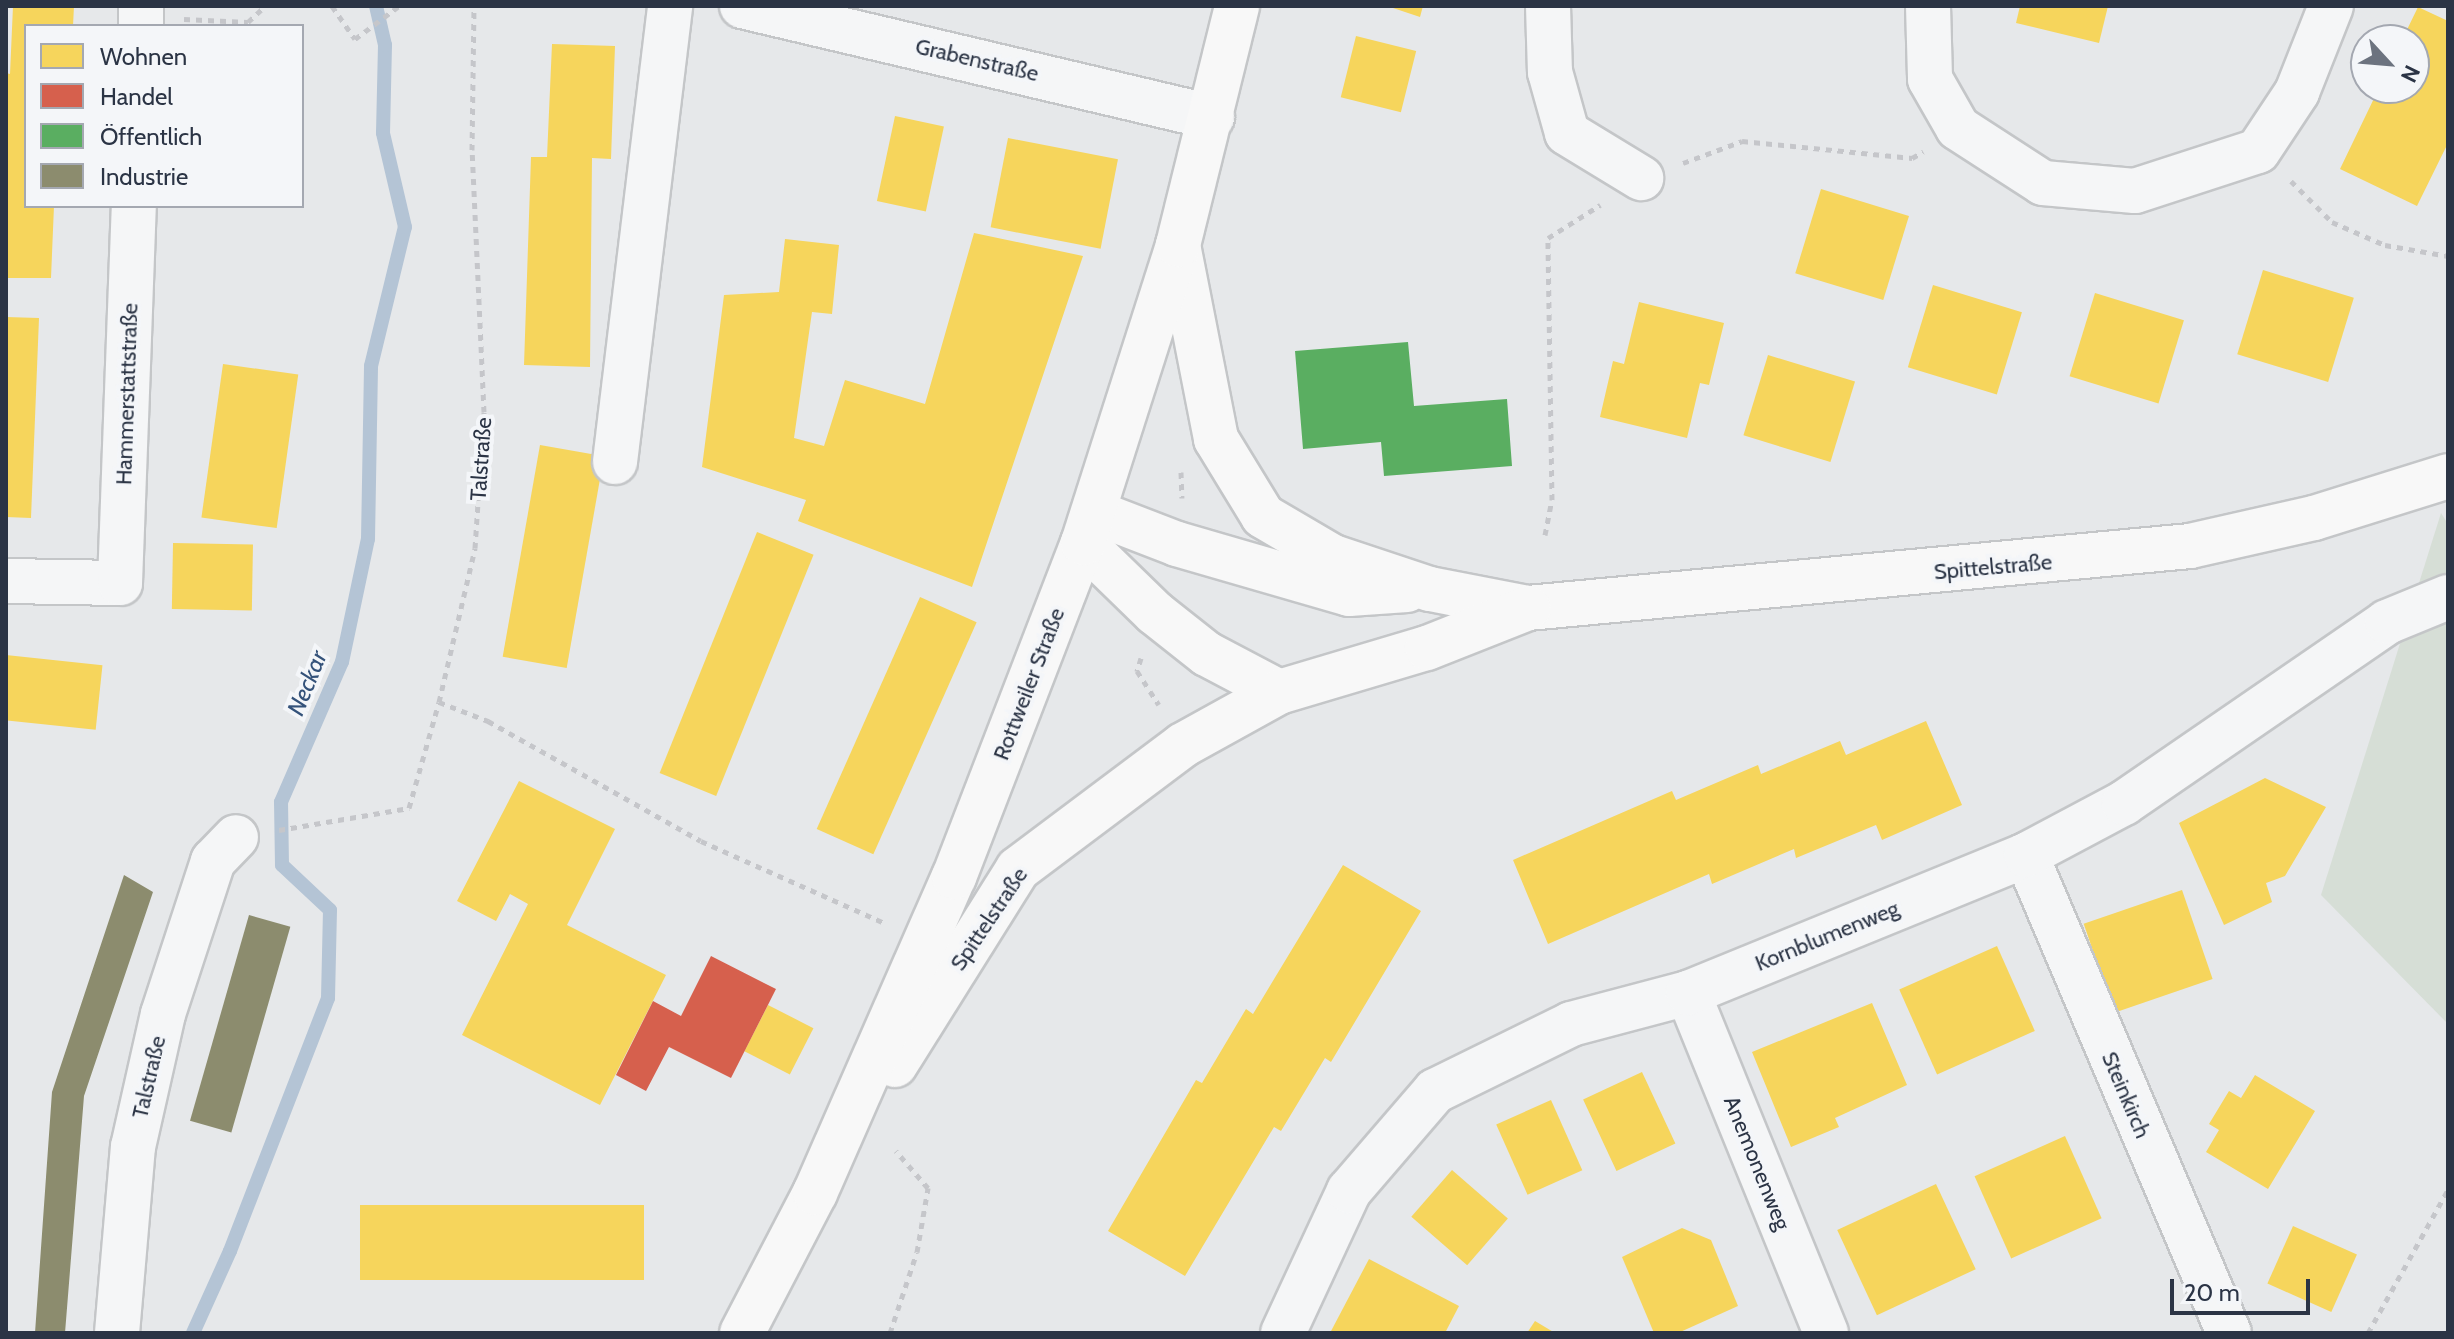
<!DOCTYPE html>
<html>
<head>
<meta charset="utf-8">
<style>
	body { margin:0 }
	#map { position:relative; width:2454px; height:1339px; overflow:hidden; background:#e6e8ea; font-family:Cabin,sans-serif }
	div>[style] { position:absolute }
	.green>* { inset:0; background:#d6ded6 }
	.homes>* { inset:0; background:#f6d55c; transform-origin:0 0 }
	.shops>* { inset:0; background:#d6604d }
	.public>* { inset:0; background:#5aae61 }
	.industry>* { inset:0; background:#8c8c6e; transform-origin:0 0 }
	.stream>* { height:14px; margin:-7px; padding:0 7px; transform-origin:7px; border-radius:7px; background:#b4c4d5 }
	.path>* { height:5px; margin-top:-2.5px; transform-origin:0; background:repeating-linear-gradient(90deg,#c5c6ca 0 6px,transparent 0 12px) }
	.roads { filter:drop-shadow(2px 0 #c4c6c8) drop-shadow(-2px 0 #c4c6c8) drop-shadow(0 2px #c4c6c8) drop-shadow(0 -2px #c4c6c8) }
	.minor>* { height:44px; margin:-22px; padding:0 22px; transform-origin:22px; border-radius:22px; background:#f5f6f7 }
	.major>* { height:44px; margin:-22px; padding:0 22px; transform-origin:22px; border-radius:22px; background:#f8f8f8 }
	span { translate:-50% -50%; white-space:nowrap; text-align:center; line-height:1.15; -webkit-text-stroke:8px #f4f6f9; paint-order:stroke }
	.street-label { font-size:22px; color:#2b3445 }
	.water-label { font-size:24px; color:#34527a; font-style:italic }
	.frame { position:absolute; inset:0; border:8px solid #2b3445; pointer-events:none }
	.legend { position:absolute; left:24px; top:24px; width:280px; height:184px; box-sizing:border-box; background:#f4f6f9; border:2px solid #a4a8b1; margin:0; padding:10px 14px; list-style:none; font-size:24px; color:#2b3445 }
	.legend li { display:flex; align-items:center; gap:16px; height:40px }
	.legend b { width:40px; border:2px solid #a4a8b1 }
	.north { position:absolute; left:2350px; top:24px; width:80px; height:80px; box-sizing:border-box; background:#f4f6f9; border:2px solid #a4a8b1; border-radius:50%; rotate:116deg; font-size:22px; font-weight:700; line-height:32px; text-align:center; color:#2b3445 }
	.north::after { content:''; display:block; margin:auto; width:28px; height:36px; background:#6c737f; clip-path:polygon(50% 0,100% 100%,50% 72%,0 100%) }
	.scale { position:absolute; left:2170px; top:1279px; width:140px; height:36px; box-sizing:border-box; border:4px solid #2b3445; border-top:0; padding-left:10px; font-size:24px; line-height:28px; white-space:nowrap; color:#2b3445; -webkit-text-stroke:6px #f4f6f9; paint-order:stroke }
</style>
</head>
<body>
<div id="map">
	<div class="green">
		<div style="clip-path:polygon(2441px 513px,2448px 524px,2448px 1024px,2321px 895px)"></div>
	</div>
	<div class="homes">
		<div style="clip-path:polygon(13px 6px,74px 6px,73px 26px,26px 26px,26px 206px,54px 206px,51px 278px,6px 278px,6px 73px,10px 74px)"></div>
		<div style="clip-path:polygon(1387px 6px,1423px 6px,1420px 17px)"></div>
		<div style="clip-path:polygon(2020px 6px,2108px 6px,2099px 43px,2016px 23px)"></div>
		<div style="clip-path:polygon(2418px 7px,2448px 21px,2448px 143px,2417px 206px,2340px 169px,2379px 88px,2414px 88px,2414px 40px,2402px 40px)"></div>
		<div style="left:1356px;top:36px;width:62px;height:63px;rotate:14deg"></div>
		<div style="clip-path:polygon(552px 44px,615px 46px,611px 159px,592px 158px,590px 367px,524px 365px,531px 157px,547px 157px)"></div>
		<div style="left:895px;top:116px;width:50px;height:87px;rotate:12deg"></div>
		<div style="left:1008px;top:138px;width:112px;height:91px;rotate:11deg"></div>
		<div style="left:1821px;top:189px;width:92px;height:88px;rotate:17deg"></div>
		<div style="clip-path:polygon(974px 233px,1083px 256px,972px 587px,798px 521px,806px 500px,702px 467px,724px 295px,779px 292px,785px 239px,839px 245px,832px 314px,812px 312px,794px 438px,824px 446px,845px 380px,925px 404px)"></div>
		<div style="left:2263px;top:270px;width:95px;height:88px;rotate:17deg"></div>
		<div style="left:1933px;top:285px;width:93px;height:86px;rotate:17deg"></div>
		<div style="left:2095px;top:293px;width:93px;height:87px;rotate:17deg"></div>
		<div style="clip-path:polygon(1639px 302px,1724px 323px,1709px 385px,1700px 383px,1687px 438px,1600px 417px,1613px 361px,1624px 364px)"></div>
		<div style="clip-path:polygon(6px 317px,39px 318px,31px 518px,6px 517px)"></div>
		<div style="left:1768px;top:355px;width:91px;height:84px;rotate:17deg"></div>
		<div style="left:223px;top:364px;width:76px;height:155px;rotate:8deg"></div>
		<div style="left:540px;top:445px;width:65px;height:215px;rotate:10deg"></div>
		<div style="left:757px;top:532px;width:61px;height:260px;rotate:22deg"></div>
		<div style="left:173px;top:543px;width:80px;height:66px;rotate:1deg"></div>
		<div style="left:920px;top:597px;width:62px;height:254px;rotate:24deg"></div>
		<div style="left:6px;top:655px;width:97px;height:65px;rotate:6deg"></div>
		<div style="clip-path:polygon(1926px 721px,1962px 805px,1882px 840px,1876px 825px,1796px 858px,1794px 849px,1712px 884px,1709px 874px,1548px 944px,1513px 860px,1672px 791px,1676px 800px,1758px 765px,1761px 774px,1840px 741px,1846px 755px)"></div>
		<div style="clip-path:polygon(2265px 778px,2326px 807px,2285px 876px,2266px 883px,2272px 902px,2224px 925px,2179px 823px)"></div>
		<div style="clip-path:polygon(519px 781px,615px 829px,567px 925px,666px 975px,600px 1105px,462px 1035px,528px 904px,510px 894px,496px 921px,457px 901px)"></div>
		<div style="clip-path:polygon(1343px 865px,1421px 911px,1331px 1062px,1325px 1058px,1281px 1131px,1274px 1127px,1185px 1276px,1108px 1231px,1196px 1080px,1202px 1083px,1246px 1009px,1253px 1014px)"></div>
		<div style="left:2182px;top:890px;width:94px;height:104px;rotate:71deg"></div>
		<div style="left:1997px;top:946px;width:93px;height:107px;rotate:66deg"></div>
		<div style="clip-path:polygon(1872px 1003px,1907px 1085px,1835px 1118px,1839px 1127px,1791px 1147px,1752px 1052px)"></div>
		<div style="left:768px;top:1005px;width:51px;height:52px;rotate:27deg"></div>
		<div style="left:1642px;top:1072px;width:79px;height:65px;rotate:65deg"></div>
		<div style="clip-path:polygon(2255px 1075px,2315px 1111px,2268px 1189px,2206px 1152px,2219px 1130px,2209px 1124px,2229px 1091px,2241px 1098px)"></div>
		<div style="left:1551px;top:1100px;width:77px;height:60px;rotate:66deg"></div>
		<div style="left:2065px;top:1136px;width:90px;height:99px;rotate:66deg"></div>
		<div style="left:1452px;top:1170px;width:74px;height:62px;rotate:41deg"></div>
		<div style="left:1936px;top:1184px;width:94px;height:109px;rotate:65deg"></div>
		<div style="left:360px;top:1205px;width:284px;height:75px"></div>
		<div style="left:2293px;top:1226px;width:70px;height:63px;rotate:24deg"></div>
		<div style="clip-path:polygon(1682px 1228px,1711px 1240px,1738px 1306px,1678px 1333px,1654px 1333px,1622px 1257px)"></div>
		<div style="clip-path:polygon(1369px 1259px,1459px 1306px,1445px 1333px,1330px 1333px)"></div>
		<div style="clip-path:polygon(1535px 1321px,1555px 1333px,1527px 1333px)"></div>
	</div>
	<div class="shops">
		<div style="clip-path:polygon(711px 956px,776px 989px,731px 1078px,669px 1047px,646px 1091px,616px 1075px,653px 1001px,681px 1016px)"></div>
	</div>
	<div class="public">
		<div style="clip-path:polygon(1408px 342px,1414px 406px,1507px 399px,1512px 466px,1384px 476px,1381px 442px,1303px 449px,1295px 351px)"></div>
	</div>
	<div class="industry">
		<div style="clip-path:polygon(124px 875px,153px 892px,84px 1096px,65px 1333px,35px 1333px,52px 1092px)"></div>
		<div style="left:249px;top:915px;width:43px;height:214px;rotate:16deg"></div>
	</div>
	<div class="stream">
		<div style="left:193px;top:1333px;width:90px;rotate:-65.7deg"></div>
		<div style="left:230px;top:1251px;width:271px;rotate:-68.8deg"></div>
		<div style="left:328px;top:998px;width:88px;rotate:-88.7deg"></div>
		<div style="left:330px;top:910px;width:66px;rotate:-136.8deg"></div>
		<div style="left:282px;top:865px;width:63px;rotate:-90.9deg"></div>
		<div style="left:281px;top:802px;width:153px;rotate:-66.5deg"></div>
		<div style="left:342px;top:662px;width:126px;rotate:-78.1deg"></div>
		<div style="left:368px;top:539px;width:173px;rotate:-89deg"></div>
		<div style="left:371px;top:366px;width:143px;rotate:-76.3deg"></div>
		<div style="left:405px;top:227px;width:97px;rotate:-103.2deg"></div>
		<div style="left:383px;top:133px;width:88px;rotate:-88.7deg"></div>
		<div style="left:385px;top:45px;width:40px;rotate:-103deg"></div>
	</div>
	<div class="path">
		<div style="left:332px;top:6px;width:40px;rotate:55.1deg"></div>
		<div style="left:355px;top:39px;width:55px;rotate:-36.9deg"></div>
		<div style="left:184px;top:19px;width:64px;rotate:2.7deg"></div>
		<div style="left:248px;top:22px;width:23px;rotate:-43deg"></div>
		<div style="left:1683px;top:163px;width:63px;rotate:-20.4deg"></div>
		<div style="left:1742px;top:141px;width:171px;rotate:5.7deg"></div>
		<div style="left:1912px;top:158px;width:13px;rotate:-29deg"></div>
		<div style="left:2291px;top:181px;width:58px;rotate:45deg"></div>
		<div style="left:2332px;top:222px;width:58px;rotate:23.5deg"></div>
		<div style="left:2385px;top:245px;width:64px;rotate:9.9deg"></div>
		<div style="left:1181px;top:472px;width:26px;rotate:88deg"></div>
		<div style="left:1545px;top:535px;width:36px;rotate:-79deg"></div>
		<div style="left:1552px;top:500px;width:262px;rotate:-90.9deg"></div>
		<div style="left:1548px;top:238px;width:62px;rotate:-32.4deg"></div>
		<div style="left:1141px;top:658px;width:14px;rotate:107deg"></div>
		<div style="left:1137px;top:671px;width:40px;rotate:57.1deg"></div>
		<div style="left:439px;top:702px;width:53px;rotate:21.2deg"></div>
		<div style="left:488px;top:721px;width:244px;rotate:29.4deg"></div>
		<div style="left:701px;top:841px;width:201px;rotate:24.1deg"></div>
		<div style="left:279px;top:830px;width:132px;rotate:-9.6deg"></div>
		<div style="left:409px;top:808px;width:110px;rotate:-74.2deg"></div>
		<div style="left:439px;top:702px;width:158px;rotate:-76.8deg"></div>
		<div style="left:475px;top:548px;width:136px;rotate:-86.2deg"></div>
		<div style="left:484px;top:412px;width:262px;rotate:-92.6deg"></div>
		<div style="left:472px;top:150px;width:144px;rotate:-89.2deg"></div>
		<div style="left:890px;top:1333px;width:85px;rotate:-71.6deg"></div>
		<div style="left:917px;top:1252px;width:65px;rotate:-80.2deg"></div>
		<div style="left:928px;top:1188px;width:49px;rotate:-130.9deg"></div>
		<div style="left:2368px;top:1333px;width:164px;rotate:-60.8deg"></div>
	</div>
	<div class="roads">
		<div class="minor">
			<div style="left:742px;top:6px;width:483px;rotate:13.3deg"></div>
			<div style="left:1548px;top:6px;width:66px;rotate:88.3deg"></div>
			<div style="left:1550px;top:72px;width:63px;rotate:74.4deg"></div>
			<div style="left:1567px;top:133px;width:87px;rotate:31.3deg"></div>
			<div style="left:1928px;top:6px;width:73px;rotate:88.4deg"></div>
			<div style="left:1930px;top:79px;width:56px;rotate:60.3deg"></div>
			<div style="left:1958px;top:128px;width:101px;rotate:32.9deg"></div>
			<div style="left:2043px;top:183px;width:92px;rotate:5deg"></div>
			<div style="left:2135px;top:191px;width:129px;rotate:-18deg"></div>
			<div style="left:2258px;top:151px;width:71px;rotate:-56.5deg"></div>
			<div style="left:2297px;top:92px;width:92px;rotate:-68.4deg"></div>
			<div style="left:141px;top:26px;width:20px;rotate:-90deg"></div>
			<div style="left:615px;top:462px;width:459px;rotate:-83.1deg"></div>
			<div style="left:6px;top:581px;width:114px;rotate:1deg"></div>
			<div style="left:120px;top:583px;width:377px;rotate:-87.9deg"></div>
			<div style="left:2026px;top:855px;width:519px;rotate:66.99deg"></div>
			<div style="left:1688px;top:993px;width:367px;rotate:67.9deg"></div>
			<div style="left:117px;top:1333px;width:187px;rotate:-85.1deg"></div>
			<div style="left:133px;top:1147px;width:136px;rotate:-77.3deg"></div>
			<div style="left:163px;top:1014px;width:161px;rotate:-71.9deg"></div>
			<div style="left:213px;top:861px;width:33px;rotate:-46deg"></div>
			<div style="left:1283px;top:1333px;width:157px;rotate:-65.1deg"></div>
			<div style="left:1349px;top:1191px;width:132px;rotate:-49.3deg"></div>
			<div style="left:1435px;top:1091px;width:152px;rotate:-26.2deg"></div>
			<div style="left:1571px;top:1024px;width:121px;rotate:-14.8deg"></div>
			<div style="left:1688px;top:993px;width:365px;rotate:-22.2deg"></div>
			<div style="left:2026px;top:855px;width:111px;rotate:-28deg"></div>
			<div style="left:2124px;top:803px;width:319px;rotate:-34.5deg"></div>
			<div style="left:2387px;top:622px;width:66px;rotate:-22.3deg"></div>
		</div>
		<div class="major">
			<div style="left:1178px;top:245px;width:198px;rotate:78.9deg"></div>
			<div style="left:1216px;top:439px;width:90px;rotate:58.6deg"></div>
			<div style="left:1263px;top:516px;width:81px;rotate:30.4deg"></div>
			<div style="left:1333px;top:557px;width:102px;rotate:18.3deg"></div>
			<div style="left:1430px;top:589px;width:100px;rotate:11deg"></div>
			<div style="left:1528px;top:608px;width:665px;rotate:-5.35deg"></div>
			<div style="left:2190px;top:546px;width:127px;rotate:-12.7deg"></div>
			<div style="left:2314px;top:518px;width:140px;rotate:-17.4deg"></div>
			<div style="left:1094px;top:512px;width:89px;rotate:21.1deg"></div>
			<div style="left:1177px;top:544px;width:179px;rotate:16.2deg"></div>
			<div style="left:1349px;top:594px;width:58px;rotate:-3.9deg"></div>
			<div style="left:1083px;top:543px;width:100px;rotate:44.2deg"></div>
			<div style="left:1155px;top:613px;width:66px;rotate:38.3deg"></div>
			<div style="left:1207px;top:654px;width:81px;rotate:27.8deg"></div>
			<div style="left:895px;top:1065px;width:231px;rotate:-57.9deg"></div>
			<div style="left:1018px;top:869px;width:206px;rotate:-36.9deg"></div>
			<div style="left:1183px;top:745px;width:110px;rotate:-28.9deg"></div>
			<div style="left:1279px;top:692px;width:154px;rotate:-16.6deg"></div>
			<div style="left:1427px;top:648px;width:109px;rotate:-21.6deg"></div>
			<div style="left:742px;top:1333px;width:158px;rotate:-62.5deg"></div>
			<div style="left:815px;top:1193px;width:345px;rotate:-66.3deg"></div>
			<div style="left:954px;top:877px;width:358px;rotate:-68.9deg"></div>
			<div style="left:1083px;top:543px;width:313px;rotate:-72.3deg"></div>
			<div style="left:1178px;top:245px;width:246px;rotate:-76.1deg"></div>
		</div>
	</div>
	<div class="street-label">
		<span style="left:977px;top:60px;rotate:13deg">Grabenstraße</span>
		<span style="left:127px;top:394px;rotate:-88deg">Hammerstattstraße</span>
		<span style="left:481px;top:459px;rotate:-86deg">Talstraße</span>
		<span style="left:1993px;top:567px;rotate:-5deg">Spittelstraße</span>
		<span style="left:1029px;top:684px;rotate:-69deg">Rottweiler Straße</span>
		<span style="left:989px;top:919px;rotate:-56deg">Spittelstraße</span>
		<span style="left:1827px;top:936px;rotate:-22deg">Kornblumenweg</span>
		<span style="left:149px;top:1077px;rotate:-77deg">Talstraße</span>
		<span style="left:2126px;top:1095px;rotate:67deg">Steinkirch</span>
		<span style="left:1757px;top:1163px;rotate:68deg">Anemonenweg</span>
	</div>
	<div class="water-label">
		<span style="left:307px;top:683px;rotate:-68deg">Neckar</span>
	</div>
	<div class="frame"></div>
	<ul class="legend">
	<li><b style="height:22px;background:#f6d55c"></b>Wohnen</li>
	<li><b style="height:22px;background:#d6604d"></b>Handel</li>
	<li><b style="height:22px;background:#5aae61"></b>Öffentlich</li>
	<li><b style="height:22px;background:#8c8c6e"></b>Industrie</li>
	</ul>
	<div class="north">N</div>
	<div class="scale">20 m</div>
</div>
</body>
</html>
